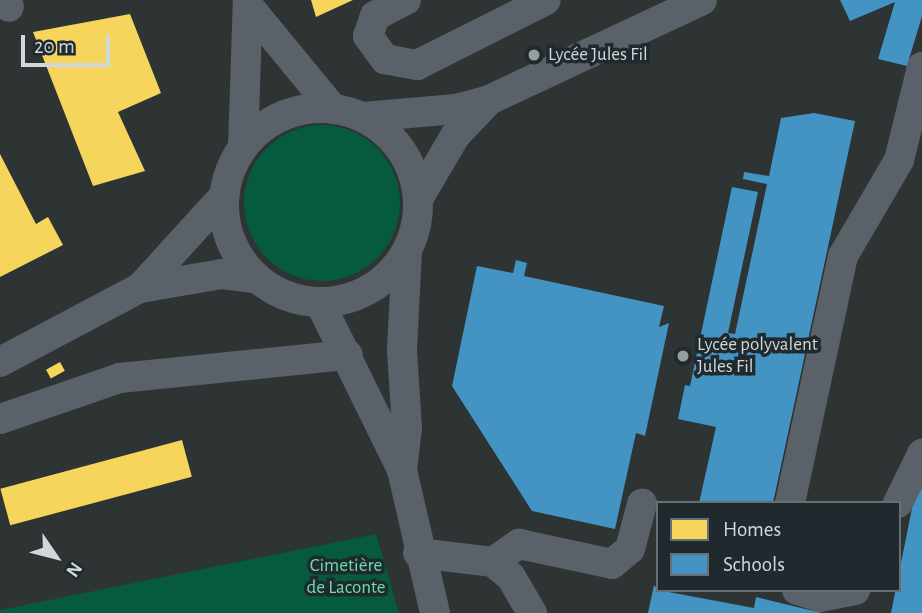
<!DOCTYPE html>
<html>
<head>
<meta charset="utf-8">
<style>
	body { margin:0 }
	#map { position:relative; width:922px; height:613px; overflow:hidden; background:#2e3334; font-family:"Alegreya Sans",sans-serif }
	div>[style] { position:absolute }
	.green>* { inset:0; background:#065a3e }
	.round { border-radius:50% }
	.homes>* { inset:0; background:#f6d55c; transform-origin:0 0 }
	.schools>* { inset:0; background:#4393c3 }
	.minor>* { height:30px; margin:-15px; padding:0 15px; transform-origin:15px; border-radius:15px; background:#5b6168 }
	.minor>.ring { margin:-15px; padding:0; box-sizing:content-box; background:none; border:30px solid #5b6168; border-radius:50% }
	.dots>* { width:19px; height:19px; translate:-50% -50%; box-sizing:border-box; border:4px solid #202a2e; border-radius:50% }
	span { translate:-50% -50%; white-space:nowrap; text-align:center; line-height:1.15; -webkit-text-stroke:7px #202a2e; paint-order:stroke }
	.poi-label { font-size:19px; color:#d1d7da }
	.left { translate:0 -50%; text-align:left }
	.park-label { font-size:19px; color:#6dddaa }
	.legend { position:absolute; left:656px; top:501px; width:245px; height:91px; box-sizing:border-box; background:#202a2e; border:2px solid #676f73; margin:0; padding:9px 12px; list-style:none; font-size:21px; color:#d1d7da }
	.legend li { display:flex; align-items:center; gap:14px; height:35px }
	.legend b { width:35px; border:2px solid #676f73 }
	.north { position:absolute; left:21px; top:522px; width:70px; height:70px; -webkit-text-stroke:5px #202a2e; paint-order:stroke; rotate:125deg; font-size:19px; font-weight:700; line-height:28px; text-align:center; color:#d1d7da }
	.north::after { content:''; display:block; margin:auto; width:24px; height:32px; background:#d1d7da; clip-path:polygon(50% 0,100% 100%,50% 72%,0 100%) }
	.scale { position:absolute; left:21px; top:35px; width:89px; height:32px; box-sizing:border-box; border:4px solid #d1d7da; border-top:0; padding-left:9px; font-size:21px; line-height:24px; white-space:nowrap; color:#d1d7da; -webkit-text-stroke:5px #202a2e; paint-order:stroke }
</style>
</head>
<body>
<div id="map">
	<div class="green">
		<div class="round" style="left:244px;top:125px;width:156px;height:156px"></div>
		<div style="clip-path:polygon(376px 534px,399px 613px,0 613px,0 610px)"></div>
	</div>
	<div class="homes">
		<div style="clip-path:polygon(311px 0,353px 0,316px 17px)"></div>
		<div style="clip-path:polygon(130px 14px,161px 93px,118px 112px,145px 171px,93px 186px,33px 32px)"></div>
		<div style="clip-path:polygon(0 154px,36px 224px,48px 217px,63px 245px,0 277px)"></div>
		<div style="left:60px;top:362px;width:10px;height:16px;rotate:61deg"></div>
		<div style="left:182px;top:440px;width:38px;height:188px;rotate:75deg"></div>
	</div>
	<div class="schools">
		<div style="clip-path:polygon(840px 0,922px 0,922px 16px,907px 66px,878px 59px,895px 2px,850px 21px)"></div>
		<div style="clip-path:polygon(814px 113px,855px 121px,773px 503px,699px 503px,716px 427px,678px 419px,685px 385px,690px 386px,732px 187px,758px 192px,728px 333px,735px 334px,767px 184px,743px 179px,744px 172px,769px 176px,781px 118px)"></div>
		<div style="clip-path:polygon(516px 260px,527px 263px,524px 276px,664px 306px,659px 327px,669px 323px,645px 436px,636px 433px,615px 529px,532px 511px,452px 386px,477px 266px,513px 273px)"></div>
		<div style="clip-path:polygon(917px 483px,922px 484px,922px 613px,891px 613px)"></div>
		<div style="clip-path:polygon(654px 585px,658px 590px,754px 608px,756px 597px,822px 613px,648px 613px)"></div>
	</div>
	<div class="minor">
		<div style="left:7px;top:0;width:7px;rotate:74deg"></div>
		<div style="left:406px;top:0;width:35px;rotate:153deg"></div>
		<div style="left:375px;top:16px;width:21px;rotate:109deg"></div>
		<div style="left:368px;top:36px;width:29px;rotate:54deg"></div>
		<div style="left:385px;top:59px;width:33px;rotate:11deg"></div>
		<div style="left:417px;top:65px;width:144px;rotate:-26.7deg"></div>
		<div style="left:250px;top:8px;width:131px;rotate:50.6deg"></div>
		<div class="ring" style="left:224px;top:108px;width:164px;height:164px"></div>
		<div style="left:363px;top:117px;width:93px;rotate:-4.9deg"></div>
		<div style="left:456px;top:109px;width:34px;rotate:-15deg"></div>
		<div style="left:489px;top:100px;width:235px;rotate:-25.1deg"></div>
		<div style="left:243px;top:147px;width:147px;rotate:-88.1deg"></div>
		<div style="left:418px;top:199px;width:73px;rotate:-59.6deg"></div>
		<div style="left:455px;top:136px;width:50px;rotate:-46.6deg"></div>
		<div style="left:407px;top:251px;width:100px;rotate:92.9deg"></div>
		<div style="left:402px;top:351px;width:77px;rotate:86.3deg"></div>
		<div style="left:407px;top:428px;width:42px;rotate:96.8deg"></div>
		<div style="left:402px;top:470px;width:147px;rotate:77deg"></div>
		<div style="left:140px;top:288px;width:125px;rotate:-47.6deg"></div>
		<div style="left:320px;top:303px;width:186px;rotate:63.8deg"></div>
		<div style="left:0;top:362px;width:158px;rotate:-27.9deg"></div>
		<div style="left:140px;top:288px;width:83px;rotate:-9.7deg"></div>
		<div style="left:222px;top:274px;width:33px;rotate:7deg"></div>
		<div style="left:0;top:419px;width:127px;rotate:-18.9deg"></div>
		<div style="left:120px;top:378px;width:229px;rotate:-5.8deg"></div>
		<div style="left:790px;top:503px;width:253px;rotate:-77.9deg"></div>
		<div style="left:843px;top:256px;width:111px;rotate:-59.7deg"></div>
		<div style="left:899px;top:160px;width:96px;rotate:-76.1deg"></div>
		<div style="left:898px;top:503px;width:55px;rotate:-63.9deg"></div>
		<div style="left:418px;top:553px;width:76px;rotate:6.8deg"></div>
		<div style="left:493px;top:562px;width:23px;rotate:40deg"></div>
		<div style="left:511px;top:577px;width:42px;rotate:59.7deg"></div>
		<div style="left:493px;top:562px;width:32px;rotate:-35deg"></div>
		<div style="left:519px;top:544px;width:95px;rotate:12.1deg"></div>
		<div style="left:612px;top:564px;width:23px;rotate:-40deg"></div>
		<div style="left:630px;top:549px;width:47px;rotate:-75.1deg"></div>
		<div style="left:797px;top:590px;width:24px;rotate:17deg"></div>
		<div style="left:820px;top:597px;width:36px;rotate:-11deg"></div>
	</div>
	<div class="dots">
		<div style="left:534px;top:55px;background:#989ea0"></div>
		<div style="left:683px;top:356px;background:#989ea0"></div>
	</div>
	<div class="poi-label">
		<span class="left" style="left:548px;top:55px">Lycée Jules Fil</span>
		<span class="left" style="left:697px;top:356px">Lycée polyvalent<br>Jules Fil</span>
	</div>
	<div class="park-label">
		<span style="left:346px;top:577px">Cimetière<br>de Laconte</span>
	</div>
	<ul class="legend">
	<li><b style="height:19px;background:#f6d55c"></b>Homes</li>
	<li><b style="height:19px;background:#4393c3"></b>Schools</li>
	</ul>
	<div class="north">N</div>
	<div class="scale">20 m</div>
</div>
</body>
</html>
